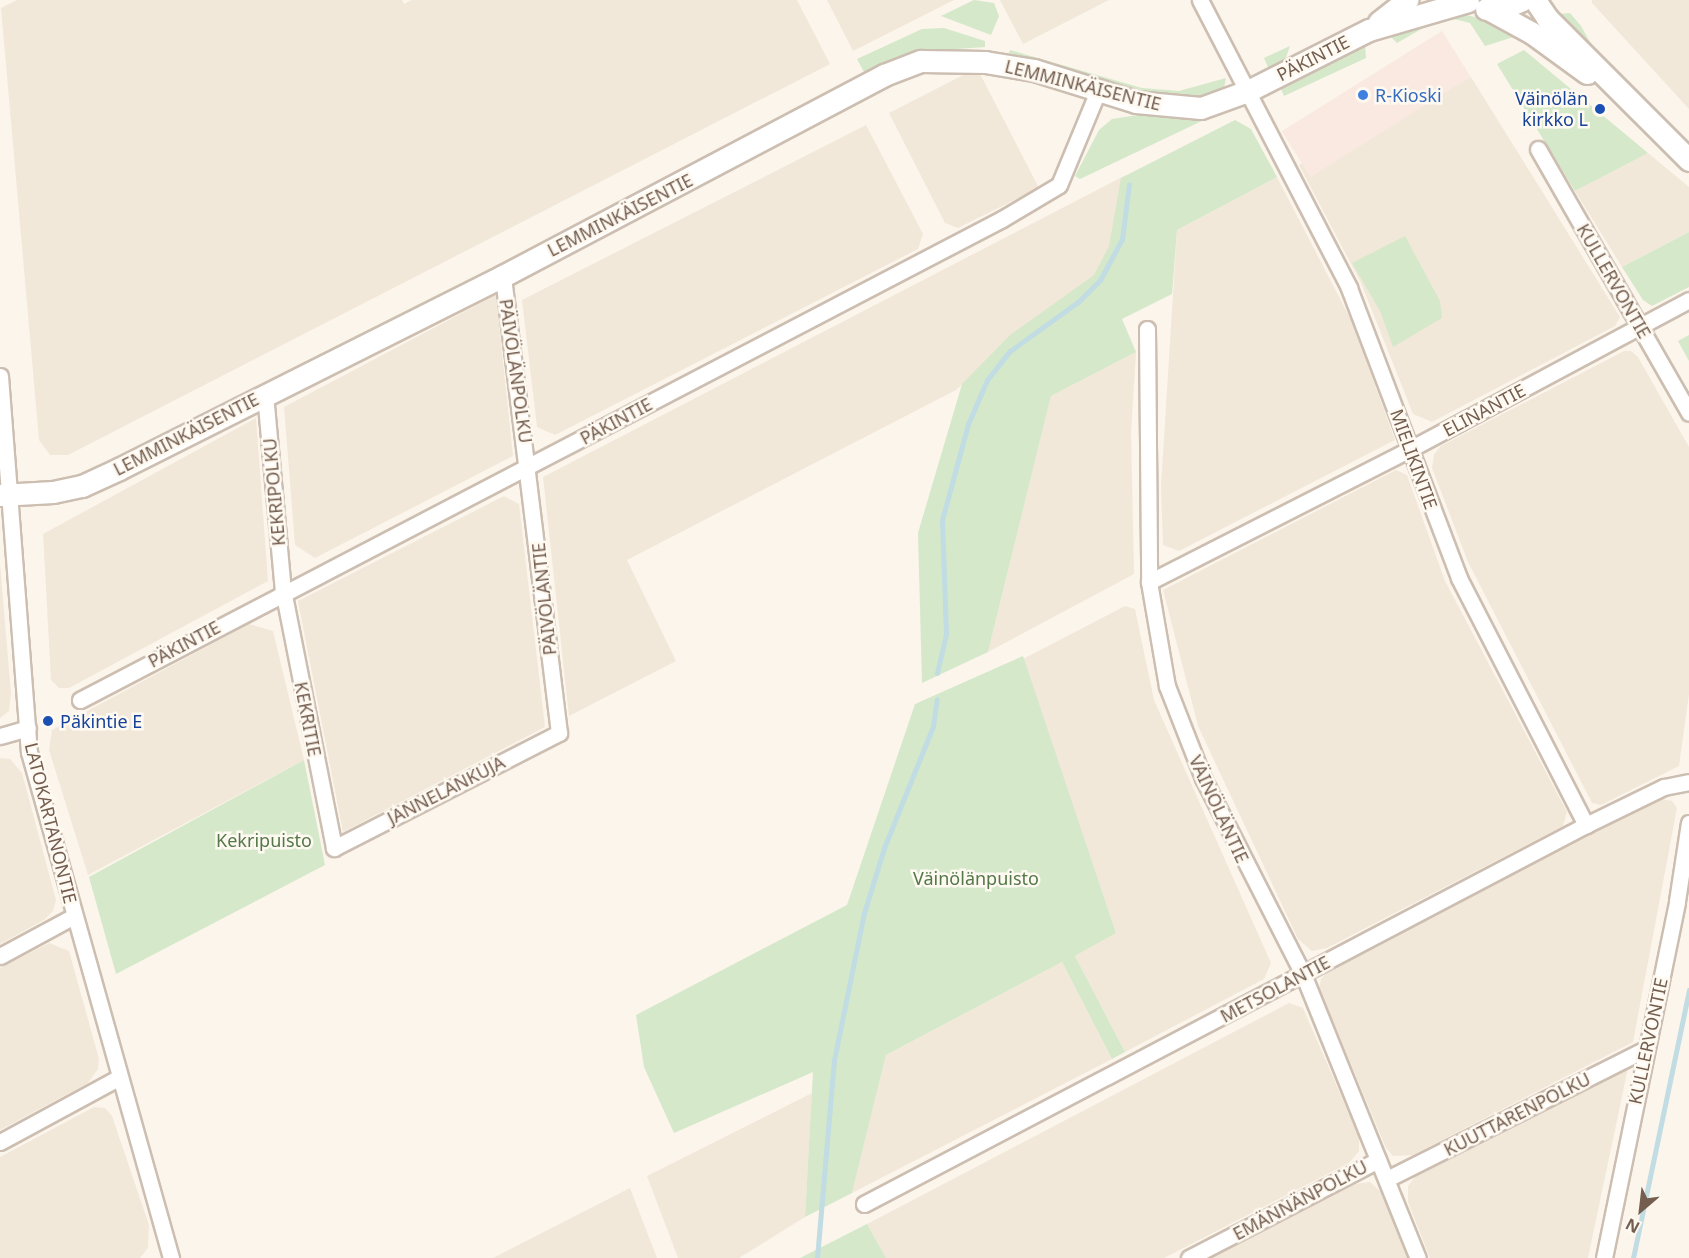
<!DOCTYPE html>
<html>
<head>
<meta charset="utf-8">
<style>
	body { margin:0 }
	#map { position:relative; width:1689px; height:1258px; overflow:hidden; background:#fbf5eb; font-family:"Noto Sans",sans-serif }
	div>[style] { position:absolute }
	.residential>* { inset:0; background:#f2e8da }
	.commercial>* { inset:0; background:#fae9e0; transform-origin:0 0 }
	.green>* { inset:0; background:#d5e8ca }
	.stream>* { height:5px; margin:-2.5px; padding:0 2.5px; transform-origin:2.5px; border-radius:2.5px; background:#c1dce3 }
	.roads { filter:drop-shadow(2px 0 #ccbeb1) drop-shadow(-2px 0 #ccbeb1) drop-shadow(0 2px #ccbeb1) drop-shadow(0 -2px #ccbeb1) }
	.street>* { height:15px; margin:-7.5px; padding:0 7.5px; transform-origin:7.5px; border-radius:7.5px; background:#fff }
	.secondary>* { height:21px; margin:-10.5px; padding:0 10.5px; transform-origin:10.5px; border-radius:10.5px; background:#fff }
	.dots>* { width:16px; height:16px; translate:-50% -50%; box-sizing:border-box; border:3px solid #fef9f1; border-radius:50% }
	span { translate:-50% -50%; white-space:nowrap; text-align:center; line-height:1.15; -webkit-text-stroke:5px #fef9f1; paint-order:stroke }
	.street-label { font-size:18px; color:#745e50 }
	.shop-label { font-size:18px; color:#366cbe }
	.left { translate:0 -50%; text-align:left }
	.transit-label { font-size:18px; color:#164399 }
	.right { translate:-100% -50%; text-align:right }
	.park-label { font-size:18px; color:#547849 }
	.north { position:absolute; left:1611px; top:1180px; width:60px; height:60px; -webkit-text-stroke:4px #fef9f1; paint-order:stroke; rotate:208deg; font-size:16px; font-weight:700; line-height:24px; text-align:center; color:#745e50 }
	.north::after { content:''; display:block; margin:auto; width:21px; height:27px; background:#745e50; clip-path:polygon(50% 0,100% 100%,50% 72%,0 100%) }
</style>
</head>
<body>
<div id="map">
	<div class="residential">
		<div style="clip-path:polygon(17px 0,402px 0,404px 4px,412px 0,797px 0,830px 64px,68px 455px,50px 455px,39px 440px,1px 8px)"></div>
		<div style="clip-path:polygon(827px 0,954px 0,853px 51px)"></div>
		<div style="clip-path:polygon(1000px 0,1109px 0,1023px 44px)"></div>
		<div style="clip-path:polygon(1592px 0,1689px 0,1689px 109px,1592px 3px)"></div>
		<div style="clip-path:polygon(977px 68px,1039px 188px,958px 228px,945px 223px,889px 113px)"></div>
		<div style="clip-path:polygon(1471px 77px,1620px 317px,1615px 326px,1432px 422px,1413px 414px,1361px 283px,1299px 165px)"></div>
		<div style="clip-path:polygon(866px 125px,923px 234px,918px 249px,555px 435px,537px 427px,522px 300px)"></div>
		<div style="clip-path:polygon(1648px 153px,1689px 187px,1689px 232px,1622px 267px,1575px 191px)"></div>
		<div style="clip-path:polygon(1126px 175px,1118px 239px,1100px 280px,1009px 341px,956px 390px,627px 560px,676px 661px,569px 716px,543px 477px)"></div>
		<div style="clip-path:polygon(1277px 177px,1352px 322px,1395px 440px,1179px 551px,1163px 545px,1161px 486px,1177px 230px)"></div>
		<div style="clip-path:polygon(496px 295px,513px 456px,315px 558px,295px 545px,284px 407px)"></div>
		<div style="clip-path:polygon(1624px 351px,1631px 351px,1638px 357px,1689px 447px,1689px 694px,1679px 766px,1601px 805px,1592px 803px,1468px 562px,1432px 468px,1434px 454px,1441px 446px)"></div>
		<div style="clip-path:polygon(1136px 352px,1131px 433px,1134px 574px,988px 652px,1051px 396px)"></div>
		<div style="clip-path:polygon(256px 418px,268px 581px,69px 688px,59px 688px,51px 680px,43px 534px)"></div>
		<div style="clip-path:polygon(1396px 470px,1407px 475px,1445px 581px,1567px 812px,1563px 826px,1327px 948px,1312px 951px,1298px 939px,1198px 726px,1163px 590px)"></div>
		<div style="clip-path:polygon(504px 496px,519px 504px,545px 727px,343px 832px,298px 601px)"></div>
		<div style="clip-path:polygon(0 563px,11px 694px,9px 711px,0 718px)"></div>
		<div style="clip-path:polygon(1125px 606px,1135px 609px,1154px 700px,1271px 963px,1264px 979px,1125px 1052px,1075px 956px,1116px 933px,1023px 659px)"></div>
		<div style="clip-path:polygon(249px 624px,273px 631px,304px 760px,88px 875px,49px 750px,52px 730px)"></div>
		<div style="clip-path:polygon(0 758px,10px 759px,22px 773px,56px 900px,53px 911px,44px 920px,0 944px)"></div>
		<div style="clip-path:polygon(1662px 799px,1672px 801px,1677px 808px,1633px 1042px,1413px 1155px,1393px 1156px,1386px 1148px,1319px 988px,1321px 979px,1328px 971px,1527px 866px)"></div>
		<div style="clip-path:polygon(49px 943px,69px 951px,99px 1059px,98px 1069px,88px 1083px,0 1130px,0 968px)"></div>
		<div style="clip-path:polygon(1062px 962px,1112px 1059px,852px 1193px,886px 1055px)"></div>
		<div style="clip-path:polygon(1289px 1003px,1303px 1008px,1359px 1137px,1359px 1151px,1349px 1163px,1164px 1258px,886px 1258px,867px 1224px)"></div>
		<div style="clip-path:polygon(1628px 1068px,1588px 1258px,1430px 1258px,1408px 1202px,1408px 1186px,1416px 1176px)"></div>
		<div style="clip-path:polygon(812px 1093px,805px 1217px,739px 1258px,678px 1258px,647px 1176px)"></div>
		<div style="clip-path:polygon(94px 1107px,105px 1108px,112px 1116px,149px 1225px,148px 1248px,140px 1258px,0 1258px,0 1157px)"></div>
		<div style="clip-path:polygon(1370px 1182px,1383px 1194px,1408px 1258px,1211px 1258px,1354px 1184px)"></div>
		<div style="clip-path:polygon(630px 1188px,657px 1258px,493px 1258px,626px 1190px)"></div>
	</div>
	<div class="commercial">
		<div style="left:1442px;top:31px;width:54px;height:189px;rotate:58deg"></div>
	</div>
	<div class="green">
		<div style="clip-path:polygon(974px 0,994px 3px,999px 16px,991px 35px,941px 16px)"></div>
		<div style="clip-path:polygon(1570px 13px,1581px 26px,1596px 53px,1558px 14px)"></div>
		<div style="clip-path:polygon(1462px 14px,1491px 21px,1520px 35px,1485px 46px,1470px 23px,1442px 16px)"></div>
		<div style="clip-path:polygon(1431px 20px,1430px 24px,1397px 43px,1388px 34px)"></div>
		<div style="clip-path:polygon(944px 28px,985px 41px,985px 47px,915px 52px,864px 72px,857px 59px,922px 29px)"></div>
		<div style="clip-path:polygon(1365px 45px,1366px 58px,1284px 96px,1281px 89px)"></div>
		<div style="clip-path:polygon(1290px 46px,1285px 60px,1269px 69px,1264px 58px)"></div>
		<div style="clip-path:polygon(1010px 50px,1142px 88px,1179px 91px,1226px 78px,1224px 88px,1212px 95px,1177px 98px,1139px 93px,1009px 53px)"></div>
		<div style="clip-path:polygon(1524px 50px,1648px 153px,1575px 191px,1497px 64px)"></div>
		<div style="clip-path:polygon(1138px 115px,1208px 118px,1080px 179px,1075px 176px,1099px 130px,1112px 119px)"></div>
		<div style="clip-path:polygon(1235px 120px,1251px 129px,1277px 177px,1177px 230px,1172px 294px,1122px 319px,1136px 352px,1051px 396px,988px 652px,922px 683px,918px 533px,962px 384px,1010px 335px,1094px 275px,1109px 246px,1121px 178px)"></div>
		<div style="clip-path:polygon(1689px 232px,1689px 287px,1652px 306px,1643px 300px,1622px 267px)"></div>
		<div style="clip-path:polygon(1405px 236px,1440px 301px,1442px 318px,1393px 347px,1380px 311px,1352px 263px)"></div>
		<div style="clip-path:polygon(1689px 335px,1689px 361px,1678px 341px)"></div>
		<div style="clip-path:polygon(1023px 656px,1116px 933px,1075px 956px,1125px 1052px,1112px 1059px,1062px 962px,886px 1055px,852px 1193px,805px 1217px,813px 1072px,674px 1133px,644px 1067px,636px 1015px,847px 905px,915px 704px)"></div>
		<div style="clip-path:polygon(304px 760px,325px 865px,116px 974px,89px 877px)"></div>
		<div style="clip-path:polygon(867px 1224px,886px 1258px,800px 1258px)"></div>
	</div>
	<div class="stream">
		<div style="left:937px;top:673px;width:40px;rotate:-77deg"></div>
		<div style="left:946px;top:634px;width:114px;rotate:-92deg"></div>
		<div style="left:942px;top:520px;width:99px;rotate:-74.8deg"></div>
		<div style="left:968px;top:424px;width:48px;rotate:-66.6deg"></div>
		<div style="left:987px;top:380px;width:37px;rotate:-52deg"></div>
		<div style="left:1010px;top:351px;width:85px;rotate:-35.9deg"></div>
		<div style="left:1079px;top:301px;width:30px;rotate:-45deg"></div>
		<div style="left:1100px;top:280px;width:47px;rotate:-61.8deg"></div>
		<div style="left:1122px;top:239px;width:55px;rotate:-82.7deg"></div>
		<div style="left:817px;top:1258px;width:199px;rotate:-85.1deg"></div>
		<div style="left:834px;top:1060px;width:150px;rotate:-78.5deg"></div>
		<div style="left:864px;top:913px;width:68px;rotate:-72.9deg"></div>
		<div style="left:884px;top:848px;width:131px;rotate:-68.1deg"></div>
		<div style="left:933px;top:726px;width:27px;rotate:-82deg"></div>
		<div style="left:1633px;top:1258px;width:274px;rotate:-78.2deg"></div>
	</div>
	<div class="roads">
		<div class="street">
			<div style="left:1200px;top:0;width:324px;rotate:62.6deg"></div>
			<div style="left:1349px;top:288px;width:310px;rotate:69.2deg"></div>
			<div style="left:1459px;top:578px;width:278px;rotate:62.8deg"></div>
			<div style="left:1538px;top:149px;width:304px;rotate:60.2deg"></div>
			<div style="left:1147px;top:329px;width:253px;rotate:89.5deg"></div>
			<div style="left:1149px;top:582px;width:106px;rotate:80.2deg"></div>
			<div style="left:1167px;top:686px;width:99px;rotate:68.6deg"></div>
			<div style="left:1203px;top:778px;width:220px;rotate:63deg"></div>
			<div style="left:1303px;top:974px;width:306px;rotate:68deg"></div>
			<div style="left:0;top:376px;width:377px;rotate:85.6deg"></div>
			<div style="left:29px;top:752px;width:526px;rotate:74.32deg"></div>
			<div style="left:265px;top:394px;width:197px;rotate:84.8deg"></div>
			<div style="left:283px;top:590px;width:263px;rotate:78.8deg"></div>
			<div style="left:334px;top:848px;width:253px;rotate:-27.1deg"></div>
			<div style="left:559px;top:733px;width:460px;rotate:-97deg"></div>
			<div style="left:1149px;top:582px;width:293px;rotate:-27deg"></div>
			<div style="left:1410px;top:449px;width:316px;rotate:-28.1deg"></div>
			<div style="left:80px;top:700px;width:1040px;rotate:-27.55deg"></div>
			<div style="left:1002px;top:219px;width:66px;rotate:-30.8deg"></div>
			<div style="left:1059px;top:185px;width:102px;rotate:-67.5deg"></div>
			<div style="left:0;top:736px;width:29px;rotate:-16deg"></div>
			<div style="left:0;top:956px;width:84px;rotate:-28.4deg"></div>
			<div style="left:0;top:1142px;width:134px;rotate:-28.5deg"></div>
			<div style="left:1387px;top:1179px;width:290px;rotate:-26.7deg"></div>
			<div style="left:864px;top:1204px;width:815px;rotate:-27.7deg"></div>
			<div style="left:1586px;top:825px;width:87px;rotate:-26deg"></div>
			<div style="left:1664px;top:787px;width:25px;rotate:-11deg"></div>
			<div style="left:1189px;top:1258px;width:213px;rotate:-27.4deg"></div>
			<div style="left:1604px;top:1258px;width:364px;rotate:-78.4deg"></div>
			<div style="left:1677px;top:901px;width:79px;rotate:-81.3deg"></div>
		</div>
		<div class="secondary">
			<div style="left:1535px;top:0;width:22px;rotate:56deg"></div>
			<div style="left:1547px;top:18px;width:201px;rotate:45deg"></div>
			<div style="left:1486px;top:9px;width:15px"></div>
			<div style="left:1501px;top:9px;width:23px;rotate:-23deg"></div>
			<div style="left:1490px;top:10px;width:48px;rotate:28.7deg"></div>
			<div style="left:1532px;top:33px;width:68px;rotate:36deg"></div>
			<div style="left:1379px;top:22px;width:36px;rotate:-38deg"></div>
			<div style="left:0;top:495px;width:53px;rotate:-3.2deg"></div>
			<div style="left:53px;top:492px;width:30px;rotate:-12deg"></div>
			<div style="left:82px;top:486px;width:41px;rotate:-24.7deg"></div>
			<div style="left:119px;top:469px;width:430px;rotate:-26.7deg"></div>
			<div style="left:503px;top:276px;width:431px;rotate:-27.8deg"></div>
			<div style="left:884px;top:75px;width:40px;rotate:-21deg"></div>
			<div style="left:921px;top:61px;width:64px;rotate:0.9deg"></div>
			<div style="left:985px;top:62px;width:50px;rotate:9.3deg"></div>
			<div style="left:1034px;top:70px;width:107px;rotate:17.4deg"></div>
			<div style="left:1136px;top:102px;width:65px;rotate:5.3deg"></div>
			<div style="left:1201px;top:108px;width:50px;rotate:-19.9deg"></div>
			<div style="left:1248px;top:91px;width:136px;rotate:-26.8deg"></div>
			<div style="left:1369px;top:30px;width:103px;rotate:-16.3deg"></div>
		</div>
	</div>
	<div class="dots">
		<div style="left:1363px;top:95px;background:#3f7fe0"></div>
		<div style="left:1600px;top:109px;background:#1a4fb4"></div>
		<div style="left:48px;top:721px;background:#1a4fb4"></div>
	</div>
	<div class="street-label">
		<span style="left:1313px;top:58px;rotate:-27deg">PÄKINTIE</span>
		<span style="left:1083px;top:85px;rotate:14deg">LEMMINKÄISENTIE</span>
		<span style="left:620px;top:215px;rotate:-27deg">LEMMINKÄISENTIE</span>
		<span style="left:1614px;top:281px;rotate:60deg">KULLERVONTIE</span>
		<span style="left:516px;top:371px;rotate:82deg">PÄIVÖLÄNPOLKU</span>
		<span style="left:1484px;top:410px;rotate:-28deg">ELINANTIE</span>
		<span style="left:616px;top:421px;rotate:-28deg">PÄKINTIE</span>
		<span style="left:186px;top:434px;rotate:-27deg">LEMMINKÄISENTIE</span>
		<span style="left:1414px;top:459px;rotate:70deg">MIELIKINTIE</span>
		<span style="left:274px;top:492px;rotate:-95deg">KEKRIPOLKU</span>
		<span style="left:544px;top:599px;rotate:-96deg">PÄIVÖLÄNTIE</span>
		<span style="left:184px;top:644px;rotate:-28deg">PÄKINTIE</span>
		<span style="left:308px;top:719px;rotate:79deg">KEKRITIE</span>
		<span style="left:446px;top:790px;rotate:-27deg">JANNELANKUJA</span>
		<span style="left:1219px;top:809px;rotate:65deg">VÄINÖLÄNTIE</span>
		<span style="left:51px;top:823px;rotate:76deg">LATOKARTANONTIE</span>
		<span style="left:1275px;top:989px;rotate:-28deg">METSOLANTIE</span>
		<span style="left:1648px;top:1041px;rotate:-78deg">KULLERVONTIE</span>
		<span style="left:1517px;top:1114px;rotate:-27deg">KUUTTARENPOLKU</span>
		<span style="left:1300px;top:1200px;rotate:-28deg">EMÄNNÄNPOLKU</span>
	</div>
	<div class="shop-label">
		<span class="left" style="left:1375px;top:95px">R-Kioski</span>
	</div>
	<div class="transit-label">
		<span class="right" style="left:1588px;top:109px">Väinölän<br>kirkko L</span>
		<span class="left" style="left:60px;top:721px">Päkintie E</span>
	</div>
	<div class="park-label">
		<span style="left:264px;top:840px">Kekripuisto</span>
		<span style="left:976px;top:878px">Väinölänpuisto</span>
	</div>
	<div class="north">N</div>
</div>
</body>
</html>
